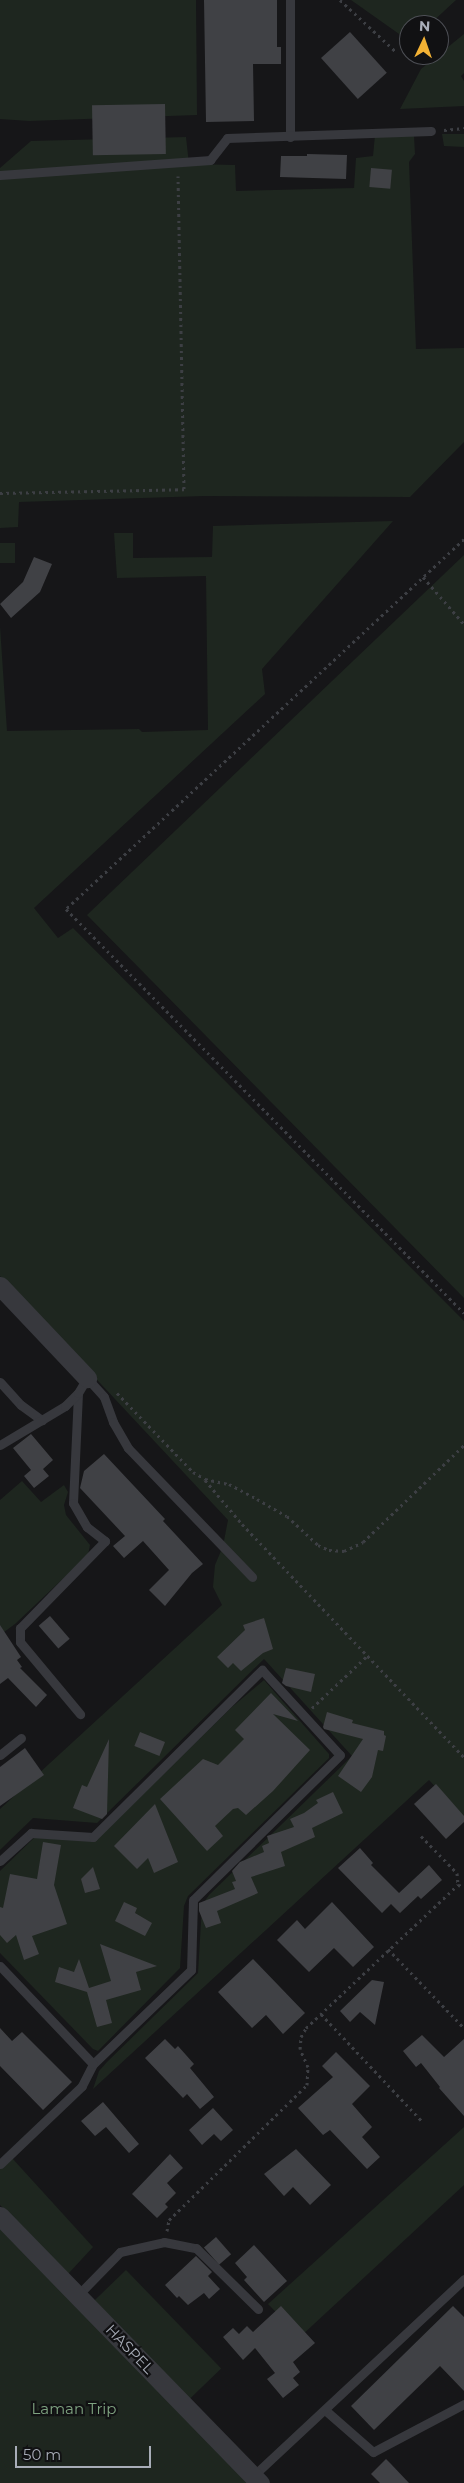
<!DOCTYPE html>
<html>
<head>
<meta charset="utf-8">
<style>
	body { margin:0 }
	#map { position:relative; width:464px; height:2483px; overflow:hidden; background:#161618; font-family:Montserrat,sans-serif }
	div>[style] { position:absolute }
	.green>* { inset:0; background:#1e261f; transform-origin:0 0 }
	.building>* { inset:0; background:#404145; transform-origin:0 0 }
	.path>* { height:3px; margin-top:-1.5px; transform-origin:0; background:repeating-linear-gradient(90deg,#3d3f44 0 2.5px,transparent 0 6.5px) }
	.lane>* { height:9px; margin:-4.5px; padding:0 4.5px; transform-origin:4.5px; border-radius:4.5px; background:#37383d }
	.street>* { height:19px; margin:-9.5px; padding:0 9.5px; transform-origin:9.5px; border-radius:9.5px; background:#37383d }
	span { translate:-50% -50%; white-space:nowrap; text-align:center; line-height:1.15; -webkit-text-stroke:4.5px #111113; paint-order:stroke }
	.street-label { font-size:15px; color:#a8adb8 }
	.park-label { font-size:15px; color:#7fa381 }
	.north { position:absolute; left:399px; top:15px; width:50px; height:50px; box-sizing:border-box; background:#111113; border:1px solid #4d4f55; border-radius:50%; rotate:3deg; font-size:14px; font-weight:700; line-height:20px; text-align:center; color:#a8adb8 }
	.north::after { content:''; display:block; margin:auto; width:18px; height:22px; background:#f2b134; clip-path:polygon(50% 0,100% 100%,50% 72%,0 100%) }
	.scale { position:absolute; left:15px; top:2446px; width:136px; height:22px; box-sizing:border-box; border:2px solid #a8adb8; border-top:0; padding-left:6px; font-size:15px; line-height:18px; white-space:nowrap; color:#a8adb8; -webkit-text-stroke:4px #111113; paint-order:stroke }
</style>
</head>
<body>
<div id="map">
	<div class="green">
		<div style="clip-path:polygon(0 0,196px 0,197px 115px,29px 121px,0 119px)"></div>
		<div style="clip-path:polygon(351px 0,456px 0,429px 25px,409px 25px,409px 41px)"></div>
		<div style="clip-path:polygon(464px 34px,464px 73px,461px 76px,464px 81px,464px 106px,400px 109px,421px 69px)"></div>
		<div style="clip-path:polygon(442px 134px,464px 134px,464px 147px,444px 146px)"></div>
		<div style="clip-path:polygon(375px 135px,414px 135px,415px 154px,409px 162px,416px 349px,464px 348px,464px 442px,410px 497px,204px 496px,19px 502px,18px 527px,0 528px,0 168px,31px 141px,186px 137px,189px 164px,235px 165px,236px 191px,354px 188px,356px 158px,373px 156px)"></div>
		<div style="clip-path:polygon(393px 521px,262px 669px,265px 694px,34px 908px,58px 938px,73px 928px,464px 1321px,464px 1818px,429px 1780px,93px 2089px,99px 2071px,107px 2062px,198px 1973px,202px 1905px,209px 1895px,352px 1756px,264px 1659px,97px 1823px,33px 1818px,0 1850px,0 1809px,222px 1605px,213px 1587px,215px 1565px,223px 1546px,228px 1520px,0 1276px,0 626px,7px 731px,139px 729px,142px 732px,208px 730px,206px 576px,117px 578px,114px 533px,133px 533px,133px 558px,212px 557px,213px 526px)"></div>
		<div style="left:0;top:543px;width:15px;height:20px"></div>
		<div style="clip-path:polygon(464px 555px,464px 1298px,87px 915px)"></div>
		<div style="clip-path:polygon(22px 1481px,41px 1502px,64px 1485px,68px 1492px,64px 1505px,66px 1515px,90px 1545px,88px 1555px,15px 1624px,0 1635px,0 1500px)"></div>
		<div style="clip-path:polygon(264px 1680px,329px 1754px,329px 1758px,188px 1896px,184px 1906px,180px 1968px,98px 2051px,93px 2049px,0 1953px,0 1871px,37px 1835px,95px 1841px,232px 1707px)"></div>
		<div style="clip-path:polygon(464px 2127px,464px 2185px,300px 2337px,268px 2304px)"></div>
		<div style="clip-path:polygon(12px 2158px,93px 2247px,68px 2274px,0 2205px,0 2169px)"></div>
		<div style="clip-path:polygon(0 2227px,251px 2483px,0 2483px)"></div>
		<div style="left:126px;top:2270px;width:137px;height:45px;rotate:46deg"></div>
	</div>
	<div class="building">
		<div style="clip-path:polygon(204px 0,277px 0,277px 47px,281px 47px,281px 64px,253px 64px,254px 121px,206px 122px)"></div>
		<div style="left:350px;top:32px;width:55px;height:39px;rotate:48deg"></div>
		<div style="left:165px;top:104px;width:50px;height:73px;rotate:89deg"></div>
		<div style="clip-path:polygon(307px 154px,347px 155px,346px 179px,280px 177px,281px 156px,307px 156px)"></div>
		<div style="left:371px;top:168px;width:21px;height:19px;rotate:5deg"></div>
		<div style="clip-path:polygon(34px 557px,52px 564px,40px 592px,11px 618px,0 604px,23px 582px)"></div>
		<div style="clip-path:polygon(31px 1434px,53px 1460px,43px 1469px,49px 1476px,34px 1488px,24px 1476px,31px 1470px,13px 1448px)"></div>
		<div style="clip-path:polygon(104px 1454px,165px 1519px,163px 1521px,203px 1564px,192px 1573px,165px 1606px,149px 1590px,169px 1570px,143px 1541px,124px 1558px,113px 1546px,125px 1536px,80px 1488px,84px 1471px)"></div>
		<div style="left:50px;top:1616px;width:30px;height:15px;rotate:49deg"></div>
		<div style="clip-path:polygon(264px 1618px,273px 1649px,263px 1653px,241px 1671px,233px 1663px,228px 1668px,217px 1657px,245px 1630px,243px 1625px)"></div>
		<div style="clip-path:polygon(0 1625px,21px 1657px,17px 1660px,22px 1667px,20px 1668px,47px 1695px,36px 1707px,8px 1678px,0 1684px)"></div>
		<div style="clip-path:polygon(286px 1668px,315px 1674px,311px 1692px,286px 1686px,282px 1683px)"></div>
		<div style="clip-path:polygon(271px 1693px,298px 1721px,273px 1714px,310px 1750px,273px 1791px,246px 1815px,238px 1808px,233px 1809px,215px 1826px,223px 1836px,207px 1851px,160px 1799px,203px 1759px,218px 1765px,244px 1739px,235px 1730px)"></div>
		<div style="clip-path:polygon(327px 1712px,353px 1720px,352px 1723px,384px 1731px,384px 1735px,386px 1736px,383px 1751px,378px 1750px,372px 1777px,361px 1792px,338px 1776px,363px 1739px,324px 1729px,323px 1727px)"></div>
		<div style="left:140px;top:1732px;width:27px;height:15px;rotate:22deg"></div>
		<div style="clip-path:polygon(109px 1739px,107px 1814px,102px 1819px,73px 1808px,82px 1785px,87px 1787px)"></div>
		<div style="clip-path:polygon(25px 1748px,44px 1775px,0 1806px,0 1767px)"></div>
		<div style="clip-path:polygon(436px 1784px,464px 1816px,464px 1822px,446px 1839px,414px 1804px)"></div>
		<div style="clip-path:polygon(333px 1792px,343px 1813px,312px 1828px,315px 1837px,281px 1852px,285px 1866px,251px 1877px,258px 1893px,217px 1911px,221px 1923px,206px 1928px,199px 1911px,199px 1903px,235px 1889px,232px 1882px,236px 1881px,232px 1871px,240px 1862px,264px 1852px,262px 1846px,269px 1843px,267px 1836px,294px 1827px,290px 1819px,304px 1813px,318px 1803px,316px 1800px)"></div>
		<div style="clip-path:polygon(155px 1804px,178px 1862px,154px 1873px,148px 1858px,137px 1869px,114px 1846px)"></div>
		<div style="clip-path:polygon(43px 1842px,61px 1845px,54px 1885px,67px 1924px,32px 1936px,39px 1954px,24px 1960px,16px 1935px,7px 1943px,0 1935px,0 1907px,3px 1908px,10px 1874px,37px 1879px)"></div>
		<div style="clip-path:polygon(360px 1848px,373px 1863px,371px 1865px,399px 1893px,429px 1865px,442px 1880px,421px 1899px,418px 1896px,400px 1913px,391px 1904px,382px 1913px,338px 1868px)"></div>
		<div style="clip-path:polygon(93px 1867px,100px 1889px,85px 1893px,81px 1879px)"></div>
		<div style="clip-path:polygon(124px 1902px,137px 1908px,135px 1913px,152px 1923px,145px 1936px,115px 1921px)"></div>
		<div style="clip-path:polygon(332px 1902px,374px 1947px,353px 1967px,334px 1948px,309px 1972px,277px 1940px,297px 1920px,305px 1929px)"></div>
		<div style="clip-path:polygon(100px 1944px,157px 1966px,136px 1972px,141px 1990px,106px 2000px,112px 2023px,97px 2027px,87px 1992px,55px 1982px,59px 1967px,74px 1972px,79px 1959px,89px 1988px,111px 1981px)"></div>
		<div style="clip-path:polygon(253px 1959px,305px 2013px,283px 2034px,266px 2015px,252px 2028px,218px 1992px)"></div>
		<div style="clip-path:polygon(372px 1980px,384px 1982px,375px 2025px,360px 2012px,350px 2022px,340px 2011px)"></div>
		<div style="clip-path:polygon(0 2028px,12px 2041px,22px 2032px,72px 2082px,43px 2110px,0 2066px)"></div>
		<div style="clip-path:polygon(422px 2035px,444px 2057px,464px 2039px,464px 2116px,439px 2088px,440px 2087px,421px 2063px,416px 2067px,403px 2051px)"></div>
		<div style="clip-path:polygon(165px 2039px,175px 2049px,178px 2046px,194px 2064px,190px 2068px,214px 2097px,200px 2109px,187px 2094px,183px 2098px,145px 2058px)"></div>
		<div style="clip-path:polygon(336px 2052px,370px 2086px,352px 2104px,372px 2127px,362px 2137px,380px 2157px,367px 2169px,330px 2130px,323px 2135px,298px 2108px,333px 2077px,322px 2066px)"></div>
		<div style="clip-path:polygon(103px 2102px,139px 2144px,129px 2153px,106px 2127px,95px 2136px,81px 2121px)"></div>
		<div style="clip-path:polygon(213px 2108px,233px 2130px,221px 2141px,214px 2134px,202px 2145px,189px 2130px)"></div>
		<div style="clip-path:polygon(296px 2149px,331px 2185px,310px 2205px,293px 2187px,284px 2196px,264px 2174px)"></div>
		<div style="clip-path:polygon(170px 2154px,183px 2168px,167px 2183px,176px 2193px,165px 2204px,168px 2207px,157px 2218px,132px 2194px)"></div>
		<div style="left:216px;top:2237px;width:23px;height:16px;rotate:49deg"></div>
		<div style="clip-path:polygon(254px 2245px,287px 2281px,264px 2302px,244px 2280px,247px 2277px,235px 2263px)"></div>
		<div style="clip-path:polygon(196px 2256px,212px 2272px,208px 2276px,220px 2289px,209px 2299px,204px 2293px,188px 2305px,179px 2296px,177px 2298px,165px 2285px)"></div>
		<div style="clip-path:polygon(281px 2306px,315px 2343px,293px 2362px,300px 2372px,293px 2378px,299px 2385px,283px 2398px,267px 2379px,275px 2373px,255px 2348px,243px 2360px,223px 2337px,233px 2328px,239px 2334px,247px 2326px,253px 2332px)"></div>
		<div style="clip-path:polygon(453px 2306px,464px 2317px,464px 2391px,440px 2366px,374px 2430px,351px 2406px)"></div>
		<div style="clip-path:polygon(386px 2459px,391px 2464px,409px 2483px,380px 2483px,371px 2474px)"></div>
	</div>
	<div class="path">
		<div style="left:340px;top:0;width:75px;rotate:42.8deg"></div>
		<div style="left:444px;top:130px;width:20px;rotate:-6deg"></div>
		<div style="left:0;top:493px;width:184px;rotate:-1.2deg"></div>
		<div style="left:184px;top:489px;width:313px;rotate:-91.1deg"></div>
		<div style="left:464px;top:539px;width:543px;rotate:137.09deg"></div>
		<div style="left:66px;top:909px;width:567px;rotate:45.43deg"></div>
		<div style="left:423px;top:577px;width:62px;rotate:48.9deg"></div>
		<div style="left:117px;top:1393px;width:110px;rotate:46.1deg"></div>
		<div style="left:193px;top:1472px;width:14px;rotate:30deg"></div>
		<div style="left:205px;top:1479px;width:25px;rotate:12deg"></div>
		<div style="left:229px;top:1484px;width:32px;rotate:28deg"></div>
		<div style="left:257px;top:1499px;width:34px;rotate:30deg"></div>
		<div style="left:287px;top:1516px;width:42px;rotate:43.1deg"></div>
		<div style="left:318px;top:1545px;width:12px;rotate:24deg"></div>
		<div style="left:329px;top:1550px;width:15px;rotate:4deg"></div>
		<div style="left:344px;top:1551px;width:21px;rotate:-25deg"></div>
		<div style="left:363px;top:1542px;width:140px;rotate:-43.8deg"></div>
		<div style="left:205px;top:1480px;width:57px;rotate:49.9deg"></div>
		<div style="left:242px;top:1524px;width:322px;rotate:46.4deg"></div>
		<div style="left:312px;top:1708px;width:77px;rotate:-43.4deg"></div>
		<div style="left:421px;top:1836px;width:52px;rotate:45.8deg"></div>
		<div style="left:457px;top:1873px;width:12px;rotate:85deg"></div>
		<div style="left:388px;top:1949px;width:110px;rotate:46.1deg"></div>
		<div style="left:321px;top:2014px;width:146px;rotate:46.7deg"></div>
		<div style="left:167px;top:2231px;width:11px;rotate:-80deg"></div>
		<div style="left:169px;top:2220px;width:193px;rotate:-44.4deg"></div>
		<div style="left:307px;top:2085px;width:18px;rotate:-87deg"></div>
		<div style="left:308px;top:2067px;width:20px;rotate:-114deg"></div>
		<div style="left:300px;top:2049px;width:12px;rotate:-85deg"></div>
		<div style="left:301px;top:2037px;width:10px;rotate:-61deg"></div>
		<div style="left:306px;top:2028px;width:209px;rotate:-43.3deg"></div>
		<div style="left:458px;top:1885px;width:6px;rotate:9deg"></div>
	</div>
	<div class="lane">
		<div style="left:290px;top:137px;width:137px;rotate:-90deg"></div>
		<div style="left:0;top:175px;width:211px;rotate:-4.1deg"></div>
		<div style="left:210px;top:160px;width:28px;rotate:-52deg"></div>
		<div style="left:227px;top:138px;width:204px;rotate:-2deg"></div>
		<div style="left:0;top:1382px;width:31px;rotate:48deg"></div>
		<div style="left:21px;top:1405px;width:26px;rotate:36deg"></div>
		<div style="left:78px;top:1393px;width:110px;rotate:92.6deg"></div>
		<div style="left:73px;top:1503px;width:28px;rotate:60deg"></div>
		<div style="left:87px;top:1527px;width:23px;rotate:38deg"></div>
		<div style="left:105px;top:1541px;width:122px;rotate:134.3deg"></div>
		<div style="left:20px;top:1628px;width:14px;rotate:90deg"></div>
		<div style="left:20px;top:1642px;width:94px;rotate:50.2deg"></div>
		<div style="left:0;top:1445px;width:76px;rotate:-31deg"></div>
		<div style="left:65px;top:1406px;width:18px;rotate:-45deg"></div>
		<div style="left:78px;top:1393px;width:17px;rotate:-59deg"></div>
		<div style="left:87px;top:1378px;width:25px;rotate:48deg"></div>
		<div style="left:104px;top:1397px;width:27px;rotate:70deg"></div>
		<div style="left:113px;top:1422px;width:30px;rotate:60deg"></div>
		<div style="left:128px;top:1448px;width:179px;rotate:46.1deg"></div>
		<div style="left:0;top:1755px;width:27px;rotate:-39deg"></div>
		<div style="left:0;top:1861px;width:42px;rotate:-42.1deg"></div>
		<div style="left:31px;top:1833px;width:62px;rotate:3.7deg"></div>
		<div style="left:93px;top:1837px;width:238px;rotate:-44.7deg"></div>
		<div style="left:262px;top:1670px;width:115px;rotate:47.5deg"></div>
		<div style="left:340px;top:1755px;width:206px;rotate:135.4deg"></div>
		<div style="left:193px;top:1900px;width:70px;rotate:91.6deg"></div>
		<div style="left:191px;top:1970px;width:136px;rotate:136.2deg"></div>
		<div style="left:93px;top:2064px;width:25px;rotate:117deg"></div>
		<div style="left:82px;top:2086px;width:113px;rotate:136.4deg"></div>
		<div style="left:0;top:1966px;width:135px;rotate:46.5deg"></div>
		<div style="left:78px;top:2295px;width:60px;rotate:-45.7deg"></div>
		<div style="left:120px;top:2252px;width:45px;rotate:-12.8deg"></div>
		<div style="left:164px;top:2242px;width:33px;rotate:11deg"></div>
		<div style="left:196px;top:2248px;width:87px;rotate:44.5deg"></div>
		<div style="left:325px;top:2410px;width:64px;rotate:41.2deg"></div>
		<div style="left:373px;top:2452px;width:103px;rotate:-27.8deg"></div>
		<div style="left:253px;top:2476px;width:289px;rotate:-43deg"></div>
	</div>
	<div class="street">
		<div style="left:0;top:1286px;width:127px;rotate:46.6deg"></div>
		<div style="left:0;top:2216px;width:373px;rotate:45.8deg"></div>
	</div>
	<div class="street-label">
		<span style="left:130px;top:2349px;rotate:46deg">HASPEL</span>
	</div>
	<div class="park-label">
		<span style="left:74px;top:2409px">Laman Trip</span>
	</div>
	<div class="north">N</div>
	<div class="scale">50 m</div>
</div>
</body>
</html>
